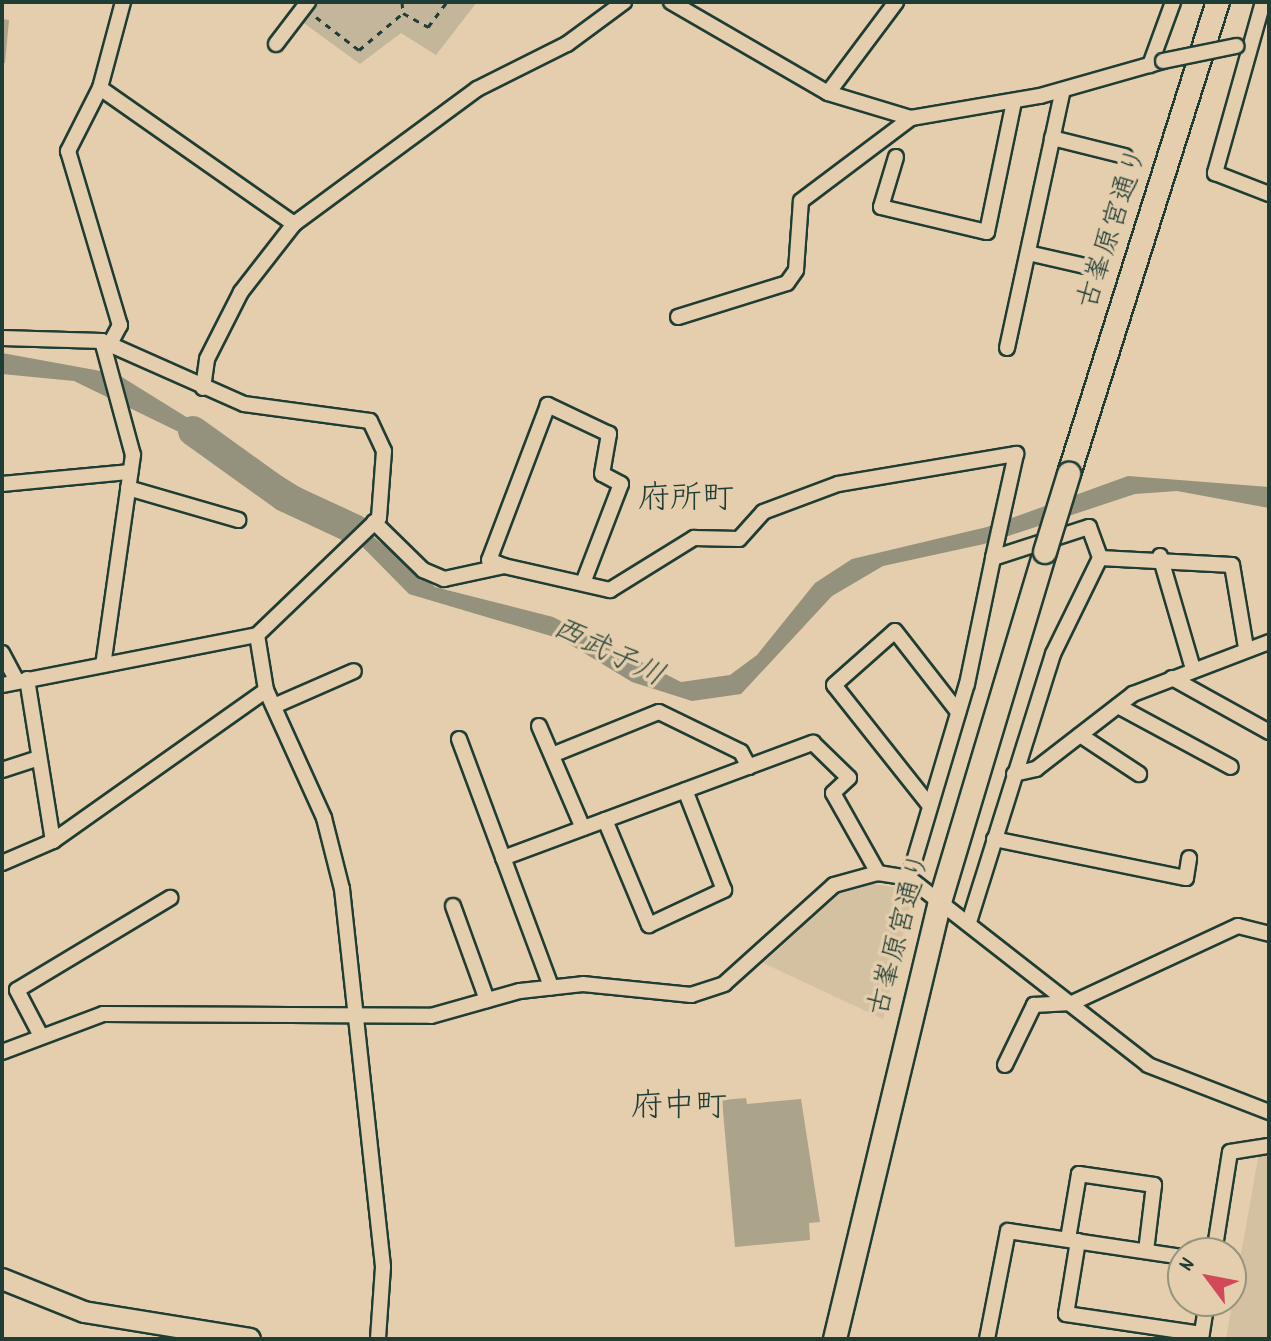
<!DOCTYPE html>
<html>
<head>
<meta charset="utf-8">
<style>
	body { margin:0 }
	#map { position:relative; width:1271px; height:1341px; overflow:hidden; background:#e4cead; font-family:Dekko,"Klee One",sans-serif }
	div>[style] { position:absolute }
	.built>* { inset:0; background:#d3c1a2 }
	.green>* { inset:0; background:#c4b69a }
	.water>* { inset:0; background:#94927c }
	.river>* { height:30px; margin:-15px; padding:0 15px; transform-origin:15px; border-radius:15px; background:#94927c }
	.building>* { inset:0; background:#aba38a }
	.path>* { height:3px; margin-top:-1.5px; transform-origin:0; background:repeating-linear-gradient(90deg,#1f3d34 0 6px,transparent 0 12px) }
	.roads { filter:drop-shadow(2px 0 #1f3d34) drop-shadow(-2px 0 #1f3d34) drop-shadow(0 2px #1f3d34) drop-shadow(0 -2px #1f3d34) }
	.street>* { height:14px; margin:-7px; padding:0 7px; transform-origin:7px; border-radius:7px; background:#e4cead }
	.secondary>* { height:20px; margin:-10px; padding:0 10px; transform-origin:10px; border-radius:10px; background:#e4cead }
	.primary>* { height:22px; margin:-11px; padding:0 11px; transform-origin:11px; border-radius:11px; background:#e4cead }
	.bridges { filter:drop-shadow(2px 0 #1f3d34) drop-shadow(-2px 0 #1f3d34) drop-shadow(0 2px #1f3d34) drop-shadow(0 -2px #1f3d34) }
	.street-bridge>* { height:14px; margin:-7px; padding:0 7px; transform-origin:7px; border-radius:7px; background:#e4cead }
	.primary-bridge>* { height:22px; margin:-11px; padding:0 11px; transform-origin:11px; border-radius:11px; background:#e4cead }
	span { translate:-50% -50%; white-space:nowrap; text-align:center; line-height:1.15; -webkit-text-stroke:7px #e4cead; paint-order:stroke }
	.street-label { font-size:28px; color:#1f3d34 }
	.water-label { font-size:30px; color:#2b463b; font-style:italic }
	.quarter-label { font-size:32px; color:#1f3d34 }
	.frame { position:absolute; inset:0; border:4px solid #1f3d34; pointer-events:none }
	.north { position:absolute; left:1167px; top:1237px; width:80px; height:80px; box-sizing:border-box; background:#e4cead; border:2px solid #95947d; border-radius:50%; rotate:302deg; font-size:22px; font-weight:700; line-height:32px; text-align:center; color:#1f3d34 }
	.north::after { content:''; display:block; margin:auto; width:28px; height:36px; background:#d1495b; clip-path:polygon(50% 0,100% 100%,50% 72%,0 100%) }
</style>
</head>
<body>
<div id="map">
	<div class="built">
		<div style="clip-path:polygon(868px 883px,899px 888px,911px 901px,883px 1019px,763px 963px,844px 890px)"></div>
		<div style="clip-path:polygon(1260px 1147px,1269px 1149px,1269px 1339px,1226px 1339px)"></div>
	</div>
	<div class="green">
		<div style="clip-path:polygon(315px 2px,477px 2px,436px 55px,401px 33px,360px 64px,301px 21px)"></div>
	</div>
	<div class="water">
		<div style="clip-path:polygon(2px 353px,117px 374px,354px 521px,435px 587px,553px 617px,681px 682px,730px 675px,757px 655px,815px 583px,852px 559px,987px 527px,1128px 476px,1269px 487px,1269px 508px,1177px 491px,1135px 494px,984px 544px,883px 566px,832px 596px,741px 694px,692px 701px,632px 682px,561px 639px,409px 594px,340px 524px,285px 497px,249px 466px,74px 381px,2px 374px)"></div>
	</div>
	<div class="river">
		<div style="left:193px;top:431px;width:113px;rotate:35.7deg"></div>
		<div style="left:285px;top:497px;width:78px;rotate:24.9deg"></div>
	</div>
	<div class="building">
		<div style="clip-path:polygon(2px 19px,9px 20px,5px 63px,2px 63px)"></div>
		<div style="clip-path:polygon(746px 1098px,747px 1104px,801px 1099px,820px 1222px,809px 1223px,810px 1240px,735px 1247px,722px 1100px)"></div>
	</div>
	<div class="path">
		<div style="left:402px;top:2px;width:11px;rotate:85deg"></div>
		<div style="left:316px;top:17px;width:54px;rotate:37.5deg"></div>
		<div style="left:359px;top:50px;width:57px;rotate:-40.1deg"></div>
		<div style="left:403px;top:13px;width:29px;rotate:29deg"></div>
		<div style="left:428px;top:27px;width:31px;rotate:-53deg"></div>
	</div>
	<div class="roads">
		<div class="street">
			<div style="left:123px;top:2px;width:89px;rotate:105deg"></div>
			<div style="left:100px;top:88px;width:237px;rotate:35deg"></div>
			<div style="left:671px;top:2px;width:181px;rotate:30.1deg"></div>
			<div style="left:828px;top:93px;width:87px;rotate:16.8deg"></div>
			<div style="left:911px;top:118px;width:131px;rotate:-9.7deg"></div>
			<div style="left:1040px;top:96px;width:128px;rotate:-15.9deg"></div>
			<div style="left:1263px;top:2px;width:178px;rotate:105.7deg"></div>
			<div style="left:1215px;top:173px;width:58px;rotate:21.3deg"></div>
			<div style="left:276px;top:44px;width:53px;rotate:-52.7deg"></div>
			<div style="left:1150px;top:65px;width:67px;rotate:-69.9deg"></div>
			<div style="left:100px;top:88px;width:71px;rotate:116.9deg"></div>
			<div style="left:68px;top:151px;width:182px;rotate:73.4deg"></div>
			<div style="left:120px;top:325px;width:21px;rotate:118deg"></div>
			<div style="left:828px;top:93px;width:114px;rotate:-53.2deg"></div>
			<div style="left:1052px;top:138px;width:75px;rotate:13.9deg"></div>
			<div style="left:896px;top:157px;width:52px;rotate:106.7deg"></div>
			<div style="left:881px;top:207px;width:109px;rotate:13.3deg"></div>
			<div style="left:987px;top:232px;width:133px;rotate:-78.3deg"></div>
			<div style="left:1028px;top:253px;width:58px;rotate:12.8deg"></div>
			<div style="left:678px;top:317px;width:114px;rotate:-17.3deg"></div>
			<div style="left:787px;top:283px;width:16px;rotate:-55deg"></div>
			<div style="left:796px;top:270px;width:69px;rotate:-85.9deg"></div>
			<div style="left:801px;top:201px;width:138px;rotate:-37deg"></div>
			<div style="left:2px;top:338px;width:100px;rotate:1.7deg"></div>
			<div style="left:102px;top:341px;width:155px;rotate:23.9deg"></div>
			<div style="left:244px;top:404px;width:127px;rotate:7.7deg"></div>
			<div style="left:370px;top:421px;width:33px;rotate:65deg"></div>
			<div style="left:384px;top:451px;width:67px;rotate:94.3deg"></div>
			<div style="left:379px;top:518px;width:169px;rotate:136.2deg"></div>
			<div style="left:257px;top:635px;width:260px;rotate:168.9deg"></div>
			<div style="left:102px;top:341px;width:118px;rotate:74.8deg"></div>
			<div style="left:133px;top:455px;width:212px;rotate:98.1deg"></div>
			<div style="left:1007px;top:348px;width:264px;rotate:-77.8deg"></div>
			<div style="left:203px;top:388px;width:29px;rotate:-82deg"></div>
			<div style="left:207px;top:359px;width:75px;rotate:-63.1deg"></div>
			<div style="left:241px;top:292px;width:86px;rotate:-52.1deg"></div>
			<div style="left:294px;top:224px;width:227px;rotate:-36.4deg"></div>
			<div style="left:477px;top:89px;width:101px;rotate:-26.6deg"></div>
			<div style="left:567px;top:44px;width:71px;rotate:-36.4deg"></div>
			<div style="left:2px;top:484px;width:129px;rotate:-5.4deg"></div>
			<div style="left:128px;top:488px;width:115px;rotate:16.2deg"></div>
			<div style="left:374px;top:522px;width:69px;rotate:44.4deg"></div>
			<div style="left:423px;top:570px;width:23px;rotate:23deg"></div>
			<div style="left:444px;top:579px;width:61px;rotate:-12.2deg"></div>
			<div style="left:1160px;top:556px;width:118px;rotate:73.7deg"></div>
			<div style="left:1100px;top:558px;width:132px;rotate:3deg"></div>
			<div style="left:1232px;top:565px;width:84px;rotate:80.4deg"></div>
			<div style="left:583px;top:583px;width:106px;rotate:-69deg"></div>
			<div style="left:621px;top:484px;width:21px;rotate:-152deg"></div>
			<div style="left:602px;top:474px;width:41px;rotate:-80.1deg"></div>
			<div style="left:609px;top:434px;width:68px;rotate:-154.6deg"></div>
			<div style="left:548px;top:405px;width:166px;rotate:110.8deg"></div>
			<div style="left:489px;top:560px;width:16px;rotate:22deg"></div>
			<div style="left:504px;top:566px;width:109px;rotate:12.8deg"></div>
			<div style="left:610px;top:590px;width:99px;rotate:-31.8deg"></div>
			<div style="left:694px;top:538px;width:45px;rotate:1.3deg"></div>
			<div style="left:739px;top:539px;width:36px;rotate:-48deg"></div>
			<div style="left:763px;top:512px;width:80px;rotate:-20.5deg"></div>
			<div style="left:838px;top:484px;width:181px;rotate:-9.6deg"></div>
			<div style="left:1016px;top:454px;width:107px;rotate:102.5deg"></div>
			<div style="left:257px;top:635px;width:56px;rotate:80.7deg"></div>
			<div style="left:266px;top:690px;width:141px;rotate:65.6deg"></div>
			<div style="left:324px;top:818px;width:73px;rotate:75.8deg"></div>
			<div style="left:342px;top:889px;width:380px;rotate:83.8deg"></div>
			<div style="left:383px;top:1267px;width:72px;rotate:94deg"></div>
			<div style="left:2px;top:653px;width:32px;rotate:62deg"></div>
			<div style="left:1172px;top:678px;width:111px;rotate:29.1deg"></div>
			<div style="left:27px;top:679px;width:164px;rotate:80.9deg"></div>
			<div style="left:274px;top:706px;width:87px;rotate:-23.6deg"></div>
			<div style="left:1118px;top:706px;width:128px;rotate:28.4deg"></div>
			<div style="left:539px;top:726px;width:111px;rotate:66.7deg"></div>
			<div style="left:1080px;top:735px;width:71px;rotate:33.5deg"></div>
			<div style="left:459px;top:739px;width:265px;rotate:69.6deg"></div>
			<div style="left:552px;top:755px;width:115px;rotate:-21.9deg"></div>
			<div style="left:659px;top:712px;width:91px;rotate:26deg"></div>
			<div style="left:741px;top:752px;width:17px;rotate:62deg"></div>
			<div style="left:2px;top:770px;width:38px;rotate:-18deg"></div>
			<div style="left:1014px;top:774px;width:23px;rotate:-13deg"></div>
			<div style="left:1036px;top:769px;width:123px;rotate:-37.7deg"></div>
			<div style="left:1133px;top:694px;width:146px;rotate:-20.9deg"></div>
			<div style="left:930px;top:806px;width:154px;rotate:-128.4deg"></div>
			<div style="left:834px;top:685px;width:81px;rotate:-41.5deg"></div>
			<div style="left:895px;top:631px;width:103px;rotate:52.1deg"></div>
			<div style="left:605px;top:820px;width:114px;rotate:67.3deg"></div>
			<div style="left:649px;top:925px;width:83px;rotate:-25deg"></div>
			<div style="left:724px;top:890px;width:107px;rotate:-111.3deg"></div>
			<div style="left:994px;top:839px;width:196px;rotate:11.5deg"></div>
			<div style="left:1186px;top:878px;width:20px;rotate:-81deg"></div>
			<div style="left:503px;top:858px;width:331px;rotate:-20.4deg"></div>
			<div style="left:813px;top:743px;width:50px;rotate:44.2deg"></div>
			<div style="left:849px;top:778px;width:22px;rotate:137deg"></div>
			<div style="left:833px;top:793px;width:92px;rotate:60.6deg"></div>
			<div style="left:2px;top:863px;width:56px;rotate:-23.3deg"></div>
			<div style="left:53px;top:841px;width:261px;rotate:-35.3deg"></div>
			<div style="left:909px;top:878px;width:202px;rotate:-73.4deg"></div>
			<div style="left:967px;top:684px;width:129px;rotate:-78.3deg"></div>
			<div style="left:993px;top:558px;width:101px;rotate:-17.9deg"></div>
			<div style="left:1089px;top:527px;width:33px;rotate:70deg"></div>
			<div style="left:1100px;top:558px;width:107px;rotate:116.1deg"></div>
			<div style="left:1053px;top:654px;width:281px;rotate:107.4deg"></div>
			<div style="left:453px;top:906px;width:100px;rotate:70.1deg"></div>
			<div style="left:41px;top:1036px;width:52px;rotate:-117.6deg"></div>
			<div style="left:17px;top:990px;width:179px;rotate:-31deg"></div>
			<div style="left:2px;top:1052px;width:108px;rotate:-20.6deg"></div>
			<div style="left:103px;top:1014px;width:328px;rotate:0.3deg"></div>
			<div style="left:431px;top:1016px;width:92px;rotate:-15.7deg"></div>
			<div style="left:520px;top:991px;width:63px;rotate:-6.3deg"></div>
			<div style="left:583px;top:984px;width:109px;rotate:5.8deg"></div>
			<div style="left:691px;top:995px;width:35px;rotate:-18deg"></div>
			<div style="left:724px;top:984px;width:148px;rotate:-42deg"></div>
			<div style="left:834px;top:885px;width:46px;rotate:-15.3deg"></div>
			<div style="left:878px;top:873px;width:31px;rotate:9deg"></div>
			<div style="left:909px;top:878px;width:303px;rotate:38deg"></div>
			<div style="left:1148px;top:1065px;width:130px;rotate:21.2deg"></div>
			<div style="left:1005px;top:1065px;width:67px;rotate:-64.2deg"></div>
			<div style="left:1034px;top:1005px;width:38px;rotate:-3deg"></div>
			<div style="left:1072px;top:1003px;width:183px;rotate:-24.9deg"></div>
			<div style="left:1238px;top:926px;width:32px;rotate:14deg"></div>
			<div style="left:1068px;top:1239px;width:66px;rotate:-80.4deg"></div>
			<div style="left:1079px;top:1174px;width:76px;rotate:8.3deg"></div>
			<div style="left:1154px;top:1185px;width:66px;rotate:96.9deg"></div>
			<div style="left:1078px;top:1241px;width:74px;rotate:99.3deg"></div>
			<div style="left:1066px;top:1314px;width:137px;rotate:8.4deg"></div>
			<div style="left:1214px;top:1253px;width:102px;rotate:-81deg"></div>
			<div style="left:1230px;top:1152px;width:39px;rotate:-9deg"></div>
			<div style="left:987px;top:1339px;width:110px;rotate:-79deg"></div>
			<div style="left:1008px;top:1231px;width:177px;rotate:8.5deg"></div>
			<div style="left:1201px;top:1339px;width:38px;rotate:-81deg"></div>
		</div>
		<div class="secondary">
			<div style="left:2px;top:1279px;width:88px;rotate:21.9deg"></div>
			<div style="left:84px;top:1312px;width:168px;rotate:9.2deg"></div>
		</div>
		<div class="primary">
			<div style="left:1069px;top:474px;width:495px;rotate:-72.5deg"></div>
			<div style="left:835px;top:1339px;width:449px;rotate:-76.5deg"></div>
			<div style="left:940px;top:902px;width:365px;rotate:-73.3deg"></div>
		</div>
	</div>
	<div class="bridges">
		<div class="street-bridge">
			<div style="left:1163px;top:61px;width:75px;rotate:-11.6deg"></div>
		</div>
		<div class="primary-bridge">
			<div style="left:1045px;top:552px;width:82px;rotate:-72.9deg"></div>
		</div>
	</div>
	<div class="street-label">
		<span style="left:1115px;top:229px;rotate:-72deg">古峯原宮通り</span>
		<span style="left:902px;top:935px;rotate:-75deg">古峯原宮通り</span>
	</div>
	<div class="water-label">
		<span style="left:607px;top:655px;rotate:26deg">西武子川</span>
	</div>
	<div class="quarter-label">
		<span style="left:686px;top:501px">府所町</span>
		<span style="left:679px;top:1109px">府中町</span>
	</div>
	<div class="frame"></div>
	<div class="north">N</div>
</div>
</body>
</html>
